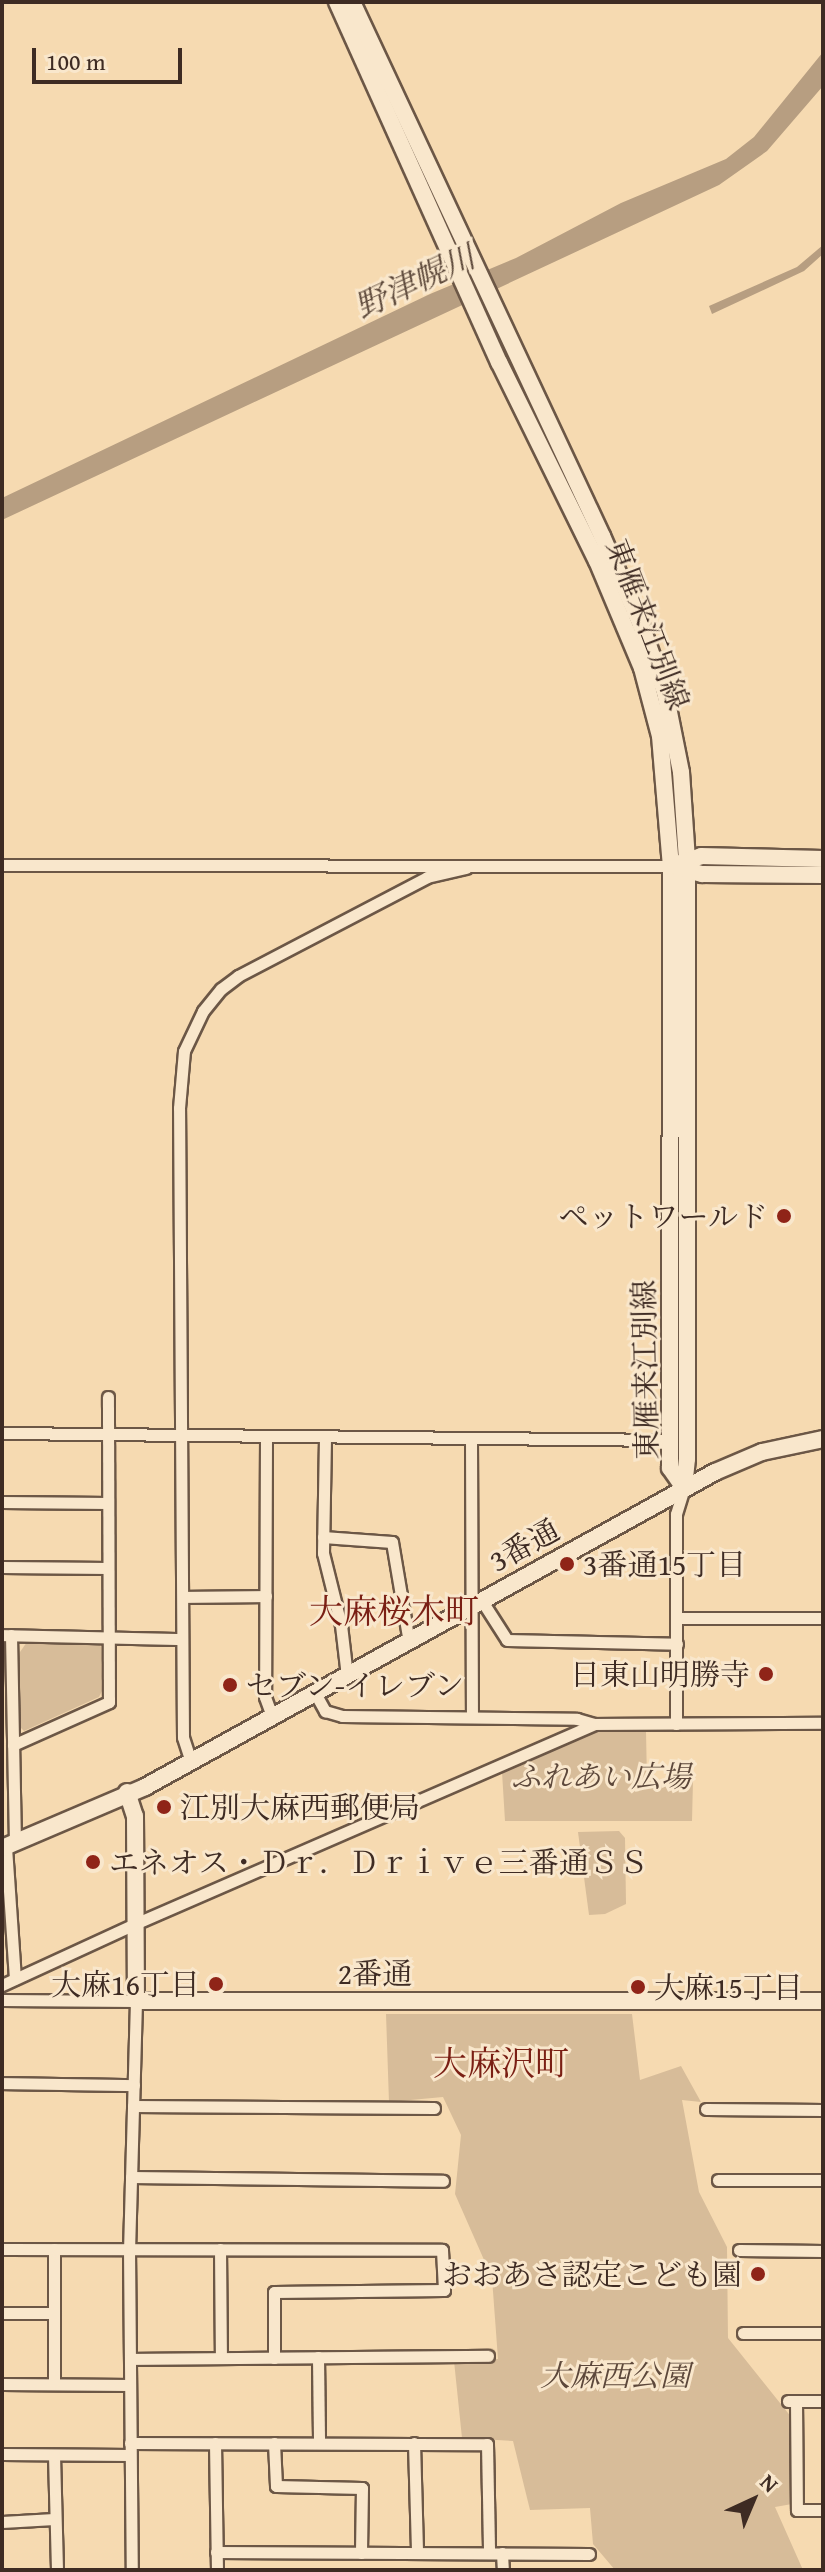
<!DOCTYPE html>
<html>
<head>
<meta charset="utf-8">
<style>
	body { margin:0 }
	#map { position:relative; width:825px; height:2572px; overflow:hidden; background:#f6dab1; font-family:"Gentium Book Plus","Noto Serif JP",serif }
	div>[style] { position:absolute }
	.green>* { inset:0; background:#d7bc99 }
	.water>* { inset:0; background:#b79e81 }
	.roads { filter:drop-shadow(2px 0 #6c5746) drop-shadow(-2px 0 #6c5746) drop-shadow(0 2px #6c5746) drop-shadow(0 -2px #6c5746) }
	.street>* { height:11px; margin:-5.5px; padding:0 5.5px; transform-origin:5.5px; border-radius:5.5px; background:#f9e7cc }
	.secondary>* { height:16px; margin:-8px; padding:0 8px; transform-origin:8px; border-radius:8px; background:#f9e7cc }
	.dots>* { width:22px; height:22px; translate:-50% -50%; box-sizing:border-box; border:4px solid #f9e7cc; border-radius:50% }
	span { translate:-50% -50%; white-space:nowrap; text-align:center; line-height:1.15; -webkit-text-stroke:6px #f9e7cc; paint-order:stroke }
	.street-label { font-size:30px; color:#3e2b23 }
	.poi-label { font-size:30px; color:#3e2b23 }
	.right { translate:-100% -50%; text-align:right }
	.left { translate:0 -50%; text-align:left }
	.park-label { font-size:30px; color:#5d483b; font-style:italic }
	.water-label { font-size:32px; color:#5c483a; font-style:italic }
	.quarter-label { font-size:34px; color:#7a1f14 }
	.frame { position:absolute; inset:0; border:4px solid #3e2b23; pointer-events:none }
	.north { position:absolute; left:713px; top:2460px; width:80px; height:80px; -webkit-text-stroke:6px #f9e7cc; paint-order:stroke; rotate:44deg; font-size:22px; font-weight:700; line-height:32px; text-align:center; color:#3e2b23 }
	.north::after { content:''; display:block; margin:auto; width:28px; height:36px; background:#3e2b23; clip-path:polygon(50% 0,100% 100%,50% 72%,0 100%) }
	.scale { position:absolute; left:32px; top:48px; width:150px; height:36px; box-sizing:border-box; border:4px solid #3e2b23; border-top:0; padding-left:10px; font-size:24px; line-height:28px; white-space:nowrap; color:#3e2b23; -webkit-text-stroke:6px #f9e7cc; paint-order:stroke }
</style>
</head>
<body>
<div id="map">
	<div class="green">
		<div style="clip-path:polygon(96px 1640px,101px 1647px,102px 1691px,99px 1697px,24px 1731px,19px 1726px,20px 1652px,27px 1642px)"></div>
		<div style="clip-path:polygon(593px 1729px,646px 1731px,647px 1781px,693px 1781px,692px 1821px,505px 1821px,502px 1772px)"></div>
		<div style="clip-path:polygon(619px 1831px,625px 1838px,626px 1904px,605px 1914px,589px 1915px,578px 1832px)"></div>
		<div style="clip-path:polygon(386px 2014px,632px 2014px,640px 2080px,681px 2066px,701px 2102px,682px 2100px,699px 2192px,727px 2247px,728px 2338px,792px 2418px,792px 2504px,775px 2507px,803px 2570px,615px 2570px,593px 2544px,590px 2508px,530px 2510px,513px 2441px,462px 2438px,454px 2361px,498px 2359px,492px 2278px,455px 2194px,461px 2135px,443px 2097px,389px 2102px)"></div>
	</div>
	<div class="water">
		<div style="clip-path:polygon(823px 52px,823px 86px,767px 151px,719px 185px,2px 520px,2px 498px,430px 294px,516px 258px,621px 203px,726px 159px,754px 137px)"></div>
		<div style="clip-path:polygon(823px 245px,823px 254px,804px 271px,712px 314px,709px 306px,797px 267px)"></div>
	</div>
	<div class="roads">
		<div class="street">
			<div style="left:2px;top:865px;width:669px;rotate:0.09deg"></div>
			<div style="left:2px;top:1433px;width:668px;rotate:0.6deg"></div>
			<div style="left:266px;top:1438px;width:259px;rotate:90.2deg"></div>
			<div style="left:265px;top:1697px;width:20px;rotate:70deg"></div>
			<div style="left:325px;top:1438px;width:115px;rotate:91deg"></div>
			<div style="left:323px;top:1553px;width:74px;rotate:76deg"></div>
			<div style="left:341px;top:1625px;width:51px;rotate:83.3deg"></div>
			<div style="left:471px;top:1439px;width:278px;rotate:89.8deg"></div>
			<div style="left:2px;top:1502px;width:106px;rotate:0.5deg"></div>
			<div style="left:323px;top:1537px;width:69px;rotate:4.1deg"></div>
			<div style="left:392px;top:1542px;width:101px;rotate:80.4deg"></div>
			<div style="left:2px;top:1567px;width:106px;rotate:0.5deg"></div>
			<div style="left:183px;top:1597px;width:83px;rotate:-0.7deg"></div>
			<div style="left:482px;top:1601px;width:46px;rotate:57.3deg"></div>
			<div style="left:507px;top:1640px;width:170px;rotate:1.3deg"></div>
			<div style="left:678px;top:1618px;width:145px"></div>
			<div style="left:2px;top:1635px;width:180px;rotate:1.3deg"></div>
			<div style="left:11px;top:1635px;width:207px;rotate:88.9deg"></div>
			<div style="left:315px;top:1693px;width:21px;rotate:61deg"></div>
			<div style="left:325px;top:1711px;width:18px;rotate:16deg"></div>
			<div style="left:342px;top:1716px;width:235px;rotate:0.7deg"></div>
			<div style="left:577px;top:1719px;width:18px;rotate:16deg"></div>
			<div style="left:676px;top:1724px;width:210px;rotate:-90deg"></div>
			<div style="left:676px;top:1514px;width:27px;rotate:-73deg"></div>
			<div style="left:13px;top:1745px;width:105px;rotate:-24.1deg"></div>
			<div style="left:109px;top:1702px;width:305px;rotate:-90.2deg"></div>
			<div style="left:191px;top:1762px;width:26px;rotate:-108deg"></div>
			<div style="left:183px;top:1737px;width:629px;rotate:-90.36deg"></div>
			<div style="left:179px;top:1108px;width:57px;rotate:-85deg"></div>
			<div style="left:184px;top:1051px;width:44px;rotate:-64.6deg"></div>
			<div style="left:203px;top:1011px;width:28px;rotate:-51deg"></div>
			<div style="left:221px;top:989px;width:21px;rotate:-37deg"></div>
			<div style="left:238px;top:976px;width:213px;rotate:-27.6deg"></div>
			<div style="left:427px;top:877px;width:40px;rotate:-13deg"></div>
			<div style="left:6px;top:1847px;width:132px;rotate:86.1deg"></div>
			<div style="left:2px;top:1985px;width:149px;rotate:-24.7deg"></div>
			<div style="left:137px;top:1923px;width:498px;rotate:-23.5deg"></div>
			<div style="left:594px;top:1724px;width:229px;rotate:-0.3deg"></div>
			<div style="left:2px;top:2000px;width:134px;rotate:0.4deg"></div>
			<div style="left:136px;top:2001px;width:248px;rotate:91.6deg"></div>
			<div style="left:129px;top:2249px;width:321px;rotate:89.5deg"></div>
			<div style="left:2px;top:2083px;width:132px;rotate:0.9deg"></div>
			<div style="left:133px;top:2106px;width:301px;rotate:0.4deg"></div>
			<div style="left:706px;top:2109px;width:117px;rotate:0.5deg"></div>
			<div style="left:131px;top:2177px;width:312px;rotate:0.7deg"></div>
			<div style="left:718px;top:2180px;width:105px"></div>
			<div style="left:2px;top:2249px;width:440px;rotate:0.1deg"></div>
			<div style="left:442px;top:2250px;width:40px;rotate:87.1deg"></div>
			<div style="left:444px;top:2290px;width:170px;rotate:179.3deg"></div>
			<div style="left:274px;top:2292px;width:66px;rotate:90deg"></div>
			<div style="left:220px;top:2249px;width:109px;rotate:89.5deg"></div>
			<div style="left:739px;top:2250px;width:84px;rotate:0.7deg"></div>
			<div style="left:2px;top:2313px;width:52px"></div>
			<div style="left:743px;top:2333px;width:80px"></div>
			<div style="left:318px;top:2357px;width:86px;rotate:89.3deg"></div>
			<div style="left:130px;top:2359px;width:358px;rotate:-0.5deg"></div>
			<div style="left:2px;top:2384px;width:128px;rotate:0.4deg"></div>
			<div style="left:54px;top:2384px;width:135px;rotate:-90deg"></div>
			<div style="left:788px;top:2401px;width:35px"></div>
			<div style="left:796px;top:2401px;width:109px;rotate:89.5deg"></div>
			<div style="left:797px;top:2510px;width:26px"></div>
			<div style="left:130px;top:2443px;width:357px;rotate:0.2deg"></div>
			<div style="left:487px;top:2444px;width:109px;rotate:88.9deg"></div>
			<div style="left:215px;top:2443px;width:127px;rotate:89.1deg"></div>
			<div style="left:274px;top:2443px;width:43px;rotate:87.3deg"></div>
			<div style="left:276px;top:2486px;width:86px;rotate:1.3deg"></div>
			<div style="left:362px;top:2488px;width:65px;rotate:90.9deg"></div>
			<div style="left:414px;top:2443px;width:110px;rotate:88.4deg"></div>
			<div style="left:2px;top:2454px;width:128px;rotate:0.4deg"></div>
			<div style="left:54px;top:2455px;width:115px;rotate:88.5deg"></div>
			<div style="left:2px;top:2522px;width:52px;rotate:-3.3deg"></div>
			<div style="left:216px;top:2552px;width:373px;rotate:0.3deg"></div>
			<div style="left:502px;top:2553px;width:17px;rotate:87deg"></div>
		</div>
		<div class="secondary">
			<div style="left:337px;top:2px;width:395px;rotate:65.8deg"></div>
			<div style="left:499px;top:362px;width:222px;rotate:63.8deg"></div>
			<div style="left:597px;top:561px;width:116px;rotate:67.2deg"></div>
			<div style="left:642px;top:668px;width:70px;rotate:75.2deg"></div>
			<div style="left:660px;top:736px;width:130px;rotate:85.2deg"></div>
			<div style="left:671px;top:866px;width:602px;rotate:90.1deg"></div>
			<div style="left:670px;top:1468px;width:24px;rotate:55deg"></div>
			<div style="left:352px;top:2px;width:590px;rotate:64.91deg"></div>
			<div style="left:602px;top:536px;width:97px;rotate:66.3deg"></div>
			<div style="left:641px;top:625px;width:71px;rotate:70.3deg"></div>
			<div style="left:665px;top:692px;width:82px;rotate:78.7deg"></div>
			<div style="left:681px;top:772px;width:89px;rotate:86.1deg"></div>
			<div style="left:687px;top:861px;width:598px;rotate:90deg"></div>
			<div style="left:687px;top:1459px;width:29px;rotate:96deg"></div>
			<div style="left:677px;top:864px;width:25px;rotate:-18deg"></div>
			<div style="left:701px;top:856px;width:122px;rotate:1.4deg"></div>
			<div style="left:677px;top:867px;width:26px;rotate:16deg"></div>
			<div style="left:702px;top:874px;width:121px;rotate:0.5deg"></div>
			<div style="left:127px;top:1792px;width:25px;rotate:72deg"></div>
			<div style="left:135px;top:1816px;width:185px;rotate:89.7deg"></div>
			<div style="left:136px;top:2001px;width:687px"></div>
			<div style="left:2px;top:1848px;width:155px;rotate:-23.1deg"></div>
			<div style="left:145px;top:1787px;width:651px;rotate:-28.93deg"></div>
			<div style="left:715px;top:1472px;width:51px;rotate:-23.1deg"></div>
			<div style="left:762px;top:1452px;width:62px;rotate:-12deg"></div>
		</div>
	</div>
	<div class="dots">
		<div style="left:784px;top:1216px;background:#8f2418"></div>
		<div style="left:567px;top:1564px;background:#8f2418"></div>
		<div style="left:766px;top:1674px;background:#8f2418"></div>
		<div style="left:230px;top:1685px;background:#8f2418"></div>
		<div style="left:164px;top:1807px;background:#8f2418"></div>
		<div style="left:93px;top:1862px;background:#8f2418"></div>
		<div style="left:216px;top:1984px;background:#8f2418"></div>
		<div style="left:638px;top:1987px;background:#8f2418"></div>
		<div style="left:758px;top:2274px;background:#8f2418"></div>
	</div>
	<div class="street-label">
		<span style="left:648px;top:624px;rotate:69deg">東雁来江別線</span>
		<span style="left:645px;top:1370px;rotate:-91deg">東雁来江別線</span>
		<span style="left:524px;top:1545px;rotate:-29deg">3番通</span>
		<span style="left:375px;top:1973px">2番通</span>
	</div>
	<div class="poi-label">
		<span class="right" style="left:768px;top:1216px">ペットワールド</span>
		<span class="left" style="left:583px;top:1564px">3番通15丁目</span>
		<span class="right" style="left:750px;top:1674px">日東山明勝寺</span>
		<span class="left" style="left:246px;top:1685px">セブン-イレブン</span>
		<span class="left" style="left:180px;top:1807px">江別大麻西郵便局</span>
		<span class="left" style="left:109px;top:1862px">エネオス・Ｄｒ．Ｄｒｉｖｅ三番通ＳＳ</span>
		<span class="right" style="left:200px;top:1984px">大麻16丁目</span>
		<span class="left" style="left:654px;top:1987px">大麻15丁目</span>
		<span class="right" style="left:742px;top:2274px">おおあさ認定こども園</span>
	</div>
	<div class="park-label">
		<span style="left:601px;top:1776px">ふれあい広場</span>
		<span style="left:615px;top:2375px">大麻西公園</span>
	</div>
	<div class="water-label">
		<span style="left:415px;top:282px;rotate:-25deg">野津幌川</span>
	</div>
	<div class="quarter-label">
		<span style="left:394px;top:1611px">大麻桜木町</span>
		<span style="left:501px;top:2063px">大麻沢町</span>
	</div>
	<div class="frame"></div>
	<div class="north">N</div>
	<div class="scale">100 m</div>
</div>
</body>
</html>
